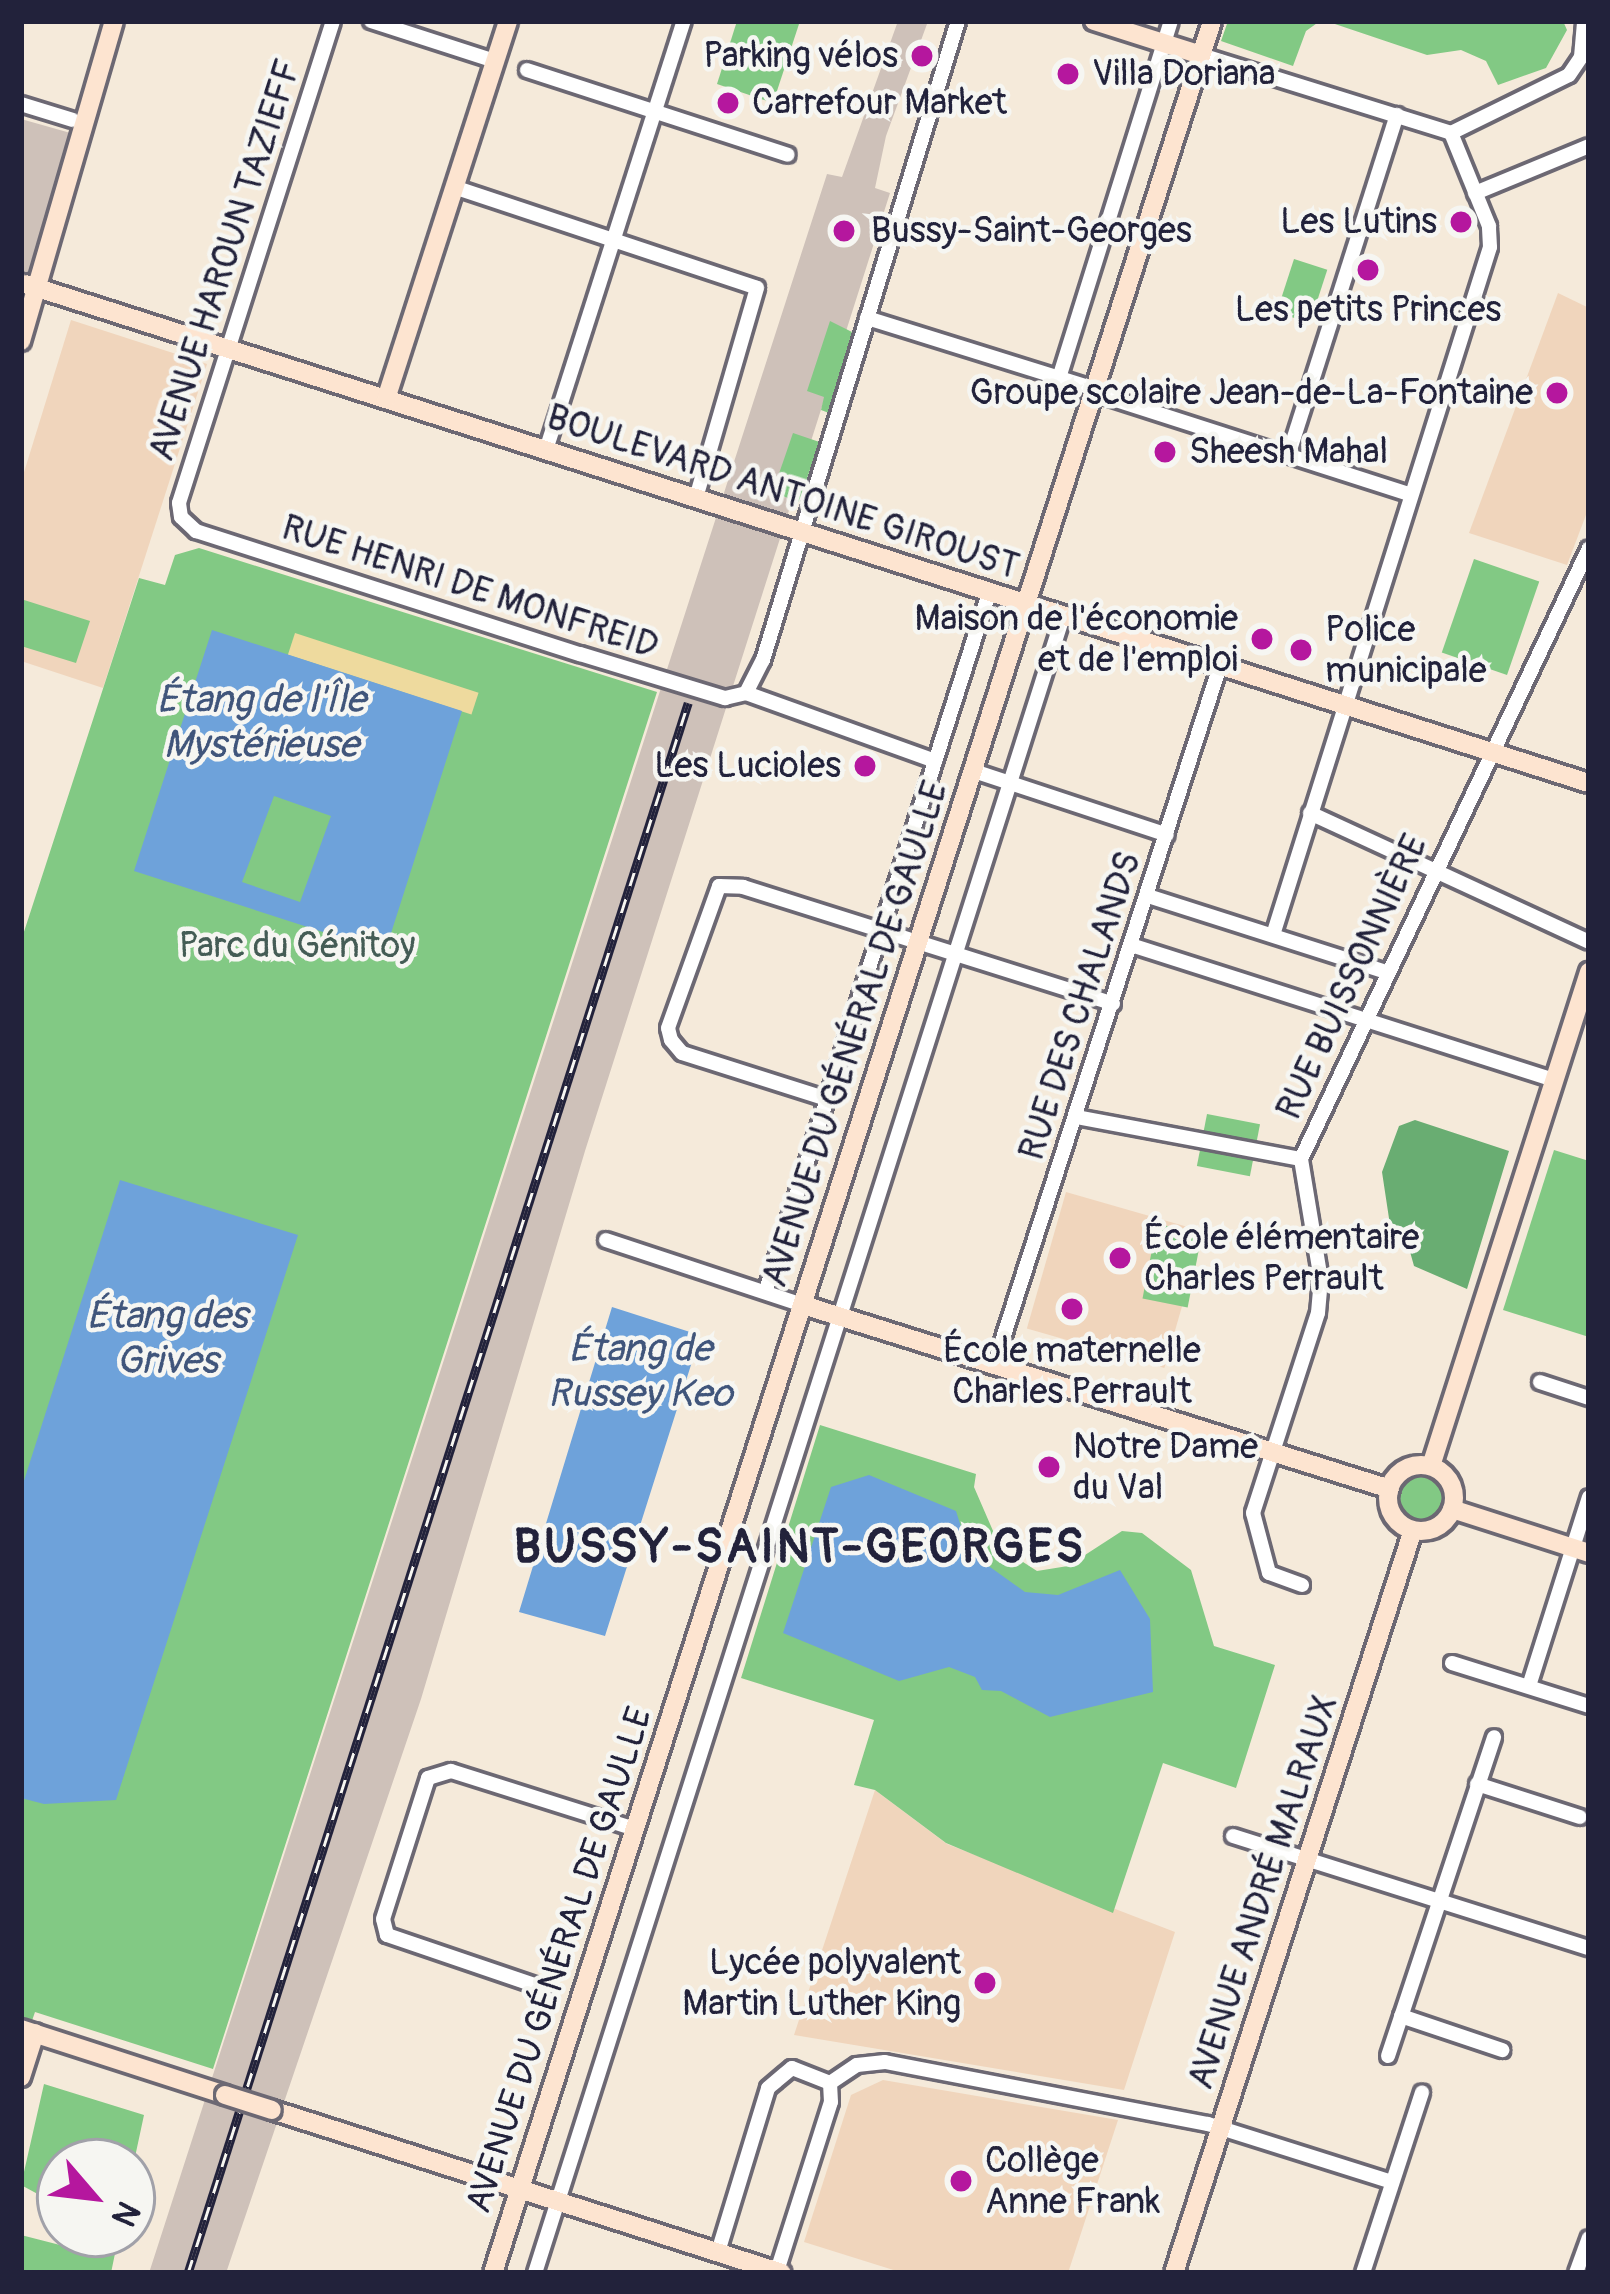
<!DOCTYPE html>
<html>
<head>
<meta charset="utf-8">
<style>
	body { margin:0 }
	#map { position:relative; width:1610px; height:2294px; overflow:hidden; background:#f5eada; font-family:Pangolin,sans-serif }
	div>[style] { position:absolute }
	.built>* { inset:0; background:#f0d5bc; transform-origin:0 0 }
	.industrial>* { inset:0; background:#cec1b9 }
	.green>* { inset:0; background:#82c984; transform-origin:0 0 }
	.round { border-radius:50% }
	.forest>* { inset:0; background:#69ad72 }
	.sand>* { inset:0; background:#eeda9e; transform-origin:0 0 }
	.water>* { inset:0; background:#6ea2da }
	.roads { filter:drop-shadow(3px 0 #6c6873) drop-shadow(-3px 0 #6c6873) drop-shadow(0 3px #6c6873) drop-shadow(0 -3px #6c6873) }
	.street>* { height:14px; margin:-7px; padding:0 7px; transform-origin:7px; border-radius:7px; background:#fff }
	.secondary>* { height:18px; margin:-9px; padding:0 9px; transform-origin:9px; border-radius:9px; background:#fde4d0 }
	.secondary>.ring { margin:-9px; padding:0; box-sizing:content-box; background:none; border:18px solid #fde4d0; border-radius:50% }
	.rail>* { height:9px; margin-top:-4.5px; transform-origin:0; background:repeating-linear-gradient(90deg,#f6f6f2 0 14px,#22223b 0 28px); box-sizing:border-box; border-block:3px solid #22223b }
	.bridges { filter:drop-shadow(3px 0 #6c6873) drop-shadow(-3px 0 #6c6873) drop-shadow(0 3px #6c6873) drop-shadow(0 -3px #6c6873) }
	.secondary-bridge>* { height:18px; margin:-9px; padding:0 9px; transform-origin:9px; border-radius:9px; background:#fde4d0 }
	.dots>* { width:33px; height:33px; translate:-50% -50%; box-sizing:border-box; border:6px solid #f6f6f2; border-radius:50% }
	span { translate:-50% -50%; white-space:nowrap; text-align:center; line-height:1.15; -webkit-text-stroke:9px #f6f6f2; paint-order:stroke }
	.poi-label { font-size:36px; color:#22223b }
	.right { translate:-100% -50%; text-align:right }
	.left { translate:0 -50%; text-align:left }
	.street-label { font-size:36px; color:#22223b }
	.park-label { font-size:36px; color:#445c55 }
	.water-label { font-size:39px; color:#40557b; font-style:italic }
	.district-label { font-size:48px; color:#22223b; font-weight:700; letter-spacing:3px }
	.frame { position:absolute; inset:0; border:24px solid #22223b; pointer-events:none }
	.north { position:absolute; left:36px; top:2138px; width:120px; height:120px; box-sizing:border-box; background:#f6f6f2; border:3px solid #a1a1a9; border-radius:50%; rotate:118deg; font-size:33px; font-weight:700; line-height:48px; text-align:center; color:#22223b }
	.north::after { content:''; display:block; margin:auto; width:42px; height:54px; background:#b5179e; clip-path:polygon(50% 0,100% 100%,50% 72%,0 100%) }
</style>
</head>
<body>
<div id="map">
	<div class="built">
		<div style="clip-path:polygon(1558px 293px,1589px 308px,1589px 507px,1567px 565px,1469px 533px)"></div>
		<div style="clip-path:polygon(71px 320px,207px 364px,103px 688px,21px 661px,21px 482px)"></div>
		<div style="left:1066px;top:1192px;width:143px;height:142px;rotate:16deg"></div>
		<div style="clip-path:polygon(875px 1790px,947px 1844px,1175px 1932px,1124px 2090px,794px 2035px)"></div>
		<div style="clip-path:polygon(883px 2080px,1118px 2120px,1068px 2273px,903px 2273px,804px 2242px,851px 2095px)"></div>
	</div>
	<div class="industrial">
		<div style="clip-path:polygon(898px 21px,927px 24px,886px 136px,875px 188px,890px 193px,585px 1151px,421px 1699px,226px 2273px,149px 2273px,827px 174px,842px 177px)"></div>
		<div style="clip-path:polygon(21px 119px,74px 134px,21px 317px)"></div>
	</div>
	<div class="green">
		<div style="clip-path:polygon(737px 21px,800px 21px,773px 103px,717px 84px)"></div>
		<div style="clip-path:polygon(1228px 21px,1320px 21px,1306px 31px,1293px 66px,1221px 41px)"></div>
		<div style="clip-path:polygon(1326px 21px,1563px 21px,1567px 30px,1546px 68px,1498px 85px,1486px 61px,1461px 50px,1427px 55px)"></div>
		<div style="left:1294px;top:259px;width:35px;height:56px;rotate:18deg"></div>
		<div style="clip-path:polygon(830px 321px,852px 332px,829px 413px,821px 410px,824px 397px,807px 391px)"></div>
		<div style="left:793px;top:433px;width:28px;height:63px;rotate:19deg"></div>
		<div style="clip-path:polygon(199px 548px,657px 692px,213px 2069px,35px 2012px,21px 2053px,21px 941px,139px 578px,165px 585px,175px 555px)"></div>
		<div style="left:1474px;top:559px;width:69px;height:99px;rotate:19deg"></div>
		<div style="clip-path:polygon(21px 599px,90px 621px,76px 663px,21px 646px)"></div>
		<div style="left:1207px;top:1114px;width:54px;height:53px;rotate:11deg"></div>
		<div style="clip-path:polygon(1554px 1150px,1589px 1161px,1589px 1337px,1503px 1310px)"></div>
		<div style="left:1157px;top:1224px;width:46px;height:76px;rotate:11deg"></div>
		<div style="clip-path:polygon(820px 1425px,976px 1474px,974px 1487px,1000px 1547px,1037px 1571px,1068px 1566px,1122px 1531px,1142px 1533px,1191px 1570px,1214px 1646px,1275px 1665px,1236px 1788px,1163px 1763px,1113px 1913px,946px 1843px,875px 1790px,854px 1785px,874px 1720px,741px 1678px)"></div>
		<div class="round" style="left:1397px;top:1475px;width:48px;height:48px"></div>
		<div style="clip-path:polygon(44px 2084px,144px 2115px,132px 2171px,132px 2162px,60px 2162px,60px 2206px,21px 2185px)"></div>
		<div style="clip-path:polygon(64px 2234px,119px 2234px,111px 2273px,21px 2273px,21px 2235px,60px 2245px)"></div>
	</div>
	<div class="forest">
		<div style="clip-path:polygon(1415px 1120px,1509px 1151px,1467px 1289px,1414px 1266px,1407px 1241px,1390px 1225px,1382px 1172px,1399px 1126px)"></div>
	</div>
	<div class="sand">
		<div style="left:295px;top:633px;width:193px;height:23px;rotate:18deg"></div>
	</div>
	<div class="water">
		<div style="clip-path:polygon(evenodd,212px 630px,462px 711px,385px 952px,134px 871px,212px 630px,274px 796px,331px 816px,300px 902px,242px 882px,274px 796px)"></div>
		<div style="clip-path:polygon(120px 1180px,298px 1235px,116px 1800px,44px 1804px,21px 1798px,21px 1490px)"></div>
		<div style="clip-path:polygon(612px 1307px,690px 1332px,686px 1343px,697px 1346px,605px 1636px,519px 1612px)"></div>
		<div style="clip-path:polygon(869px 1475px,956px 1511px,969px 1552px,1025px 1592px,1058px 1595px,1120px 1570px,1150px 1619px,1153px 1692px,1050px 1717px,1001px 1691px,982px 1690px,975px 1677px,949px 1667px,899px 1681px,783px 1633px,831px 1487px)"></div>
	</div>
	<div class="roads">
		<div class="street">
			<div style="left:333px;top:21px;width:506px;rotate:107.72deg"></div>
			<div style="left:179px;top:503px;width:14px;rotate:82deg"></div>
			<div style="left:181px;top:517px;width:21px;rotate:43deg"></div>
			<div style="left:196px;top:531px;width:403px;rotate:17.8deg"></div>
			<div style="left:580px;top:654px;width:152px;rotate:16.9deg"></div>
			<div style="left:725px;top:698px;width:22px;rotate:-13deg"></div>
			<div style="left:371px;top:21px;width:130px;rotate:17.9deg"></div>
			<div style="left:1201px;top:55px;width:262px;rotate:17.3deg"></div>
			<div style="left:1451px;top:133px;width:131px;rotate:-26.2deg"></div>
			<div style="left:1569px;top:75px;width:22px;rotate:-56deg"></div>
			<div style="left:1581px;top:57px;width:36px;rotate:-85deg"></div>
			<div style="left:527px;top:70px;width:274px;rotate:18deg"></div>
			<div style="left:21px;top:104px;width:54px;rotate:17.1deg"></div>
			<div style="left:454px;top:187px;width:319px;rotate:18.4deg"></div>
			<div style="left:757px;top:288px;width:219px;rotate:106.2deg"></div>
			<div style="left:1475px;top:193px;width:123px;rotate:-22.4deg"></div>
			<div style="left:867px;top:318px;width:239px;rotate:17.3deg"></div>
			<div style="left:1059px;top:378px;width:374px;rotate:-72.6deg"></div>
			<div style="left:1094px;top:393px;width:333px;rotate:17.8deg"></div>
			<div style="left:546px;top:450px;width:451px;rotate:-72.2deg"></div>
			<div style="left:1289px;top:453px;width:355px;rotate:-72.3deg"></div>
			<div style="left:746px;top:693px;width:37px;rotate:-63deg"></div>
			<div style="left:763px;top:660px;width:668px;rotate:-73.03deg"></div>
			<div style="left:746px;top:693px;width:201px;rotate:19.8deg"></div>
			<div style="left:974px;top:771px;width:203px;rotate:18.3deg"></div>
			<div style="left:1310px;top:813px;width:307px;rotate:24.8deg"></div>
			<div style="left:1148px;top:896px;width:250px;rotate:17.7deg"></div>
			<div style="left:1273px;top:935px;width:721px;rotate:-72.49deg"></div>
			<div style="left:1490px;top:247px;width:21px;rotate:-93deg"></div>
			<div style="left:1489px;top:226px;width:100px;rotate:-112.2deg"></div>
			<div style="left:1131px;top:945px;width:444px;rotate:17.7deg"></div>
			<div style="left:827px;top:1099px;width:152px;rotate:-162.4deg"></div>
			<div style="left:682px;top:1053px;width:17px;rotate:-130deg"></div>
			<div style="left:671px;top:1040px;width:12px;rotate:-104deg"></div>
			<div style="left:668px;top:1028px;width:151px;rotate:-70.2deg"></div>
			<div style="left:719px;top:886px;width:24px;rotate:2deg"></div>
			<div style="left:743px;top:887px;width:388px;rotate:17.5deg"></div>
			<div style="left:1076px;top:1117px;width:229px;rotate:10.6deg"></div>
			<div style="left:606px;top:1240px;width:207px;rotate:18.3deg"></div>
			<div style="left:766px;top:1290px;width:732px;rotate:-72.26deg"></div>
			<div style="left:995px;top:1363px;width:732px;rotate:-72.11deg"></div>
			<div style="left:1540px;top:1382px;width:52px;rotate:18.1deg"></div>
			<div style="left:1302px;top:1585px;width:35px;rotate:-160deg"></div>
			<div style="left:1269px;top:1573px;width:62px;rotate:-104.9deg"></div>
			<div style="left:1253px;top:1513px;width:210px;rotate:-72deg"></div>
			<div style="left:1318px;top:1313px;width:33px;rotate:-85deg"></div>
			<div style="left:1321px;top:1280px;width:123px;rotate:-99.4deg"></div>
			<div style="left:1301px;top:1159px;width:675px;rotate:-64.76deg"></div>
			<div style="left:1452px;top:1663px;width:144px;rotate:17.4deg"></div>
			<div style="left:1529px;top:1686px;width:198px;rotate:-72.4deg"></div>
			<div style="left:1477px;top:1784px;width:108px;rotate:17.8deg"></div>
			<div style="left:1233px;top:1836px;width:373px;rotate:17.5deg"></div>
			<div style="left:543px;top:1988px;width:165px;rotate:-161.2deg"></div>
			<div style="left:387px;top:1935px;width:16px;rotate:-104deg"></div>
			<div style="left:383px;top:1919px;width:148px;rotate:-72.3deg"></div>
			<div style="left:428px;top:1778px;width:24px;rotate:-17deg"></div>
			<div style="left:451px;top:1771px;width:193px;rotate:17.5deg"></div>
			<div style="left:1401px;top:2016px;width:107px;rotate:18.6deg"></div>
			<div style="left:1388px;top:2056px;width:336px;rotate:-71.6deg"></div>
			<div style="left:830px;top:2083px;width:32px;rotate:-34deg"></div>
			<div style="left:857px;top:2065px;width:28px;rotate:-6deg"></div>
			<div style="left:885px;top:2062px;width:329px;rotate:10.9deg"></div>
			<div style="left:1208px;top:2124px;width:193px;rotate:17.5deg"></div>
			<div style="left:718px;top:2252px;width:171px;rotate:-73deg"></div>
			<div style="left:768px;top:2088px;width:31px;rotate:-40deg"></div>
			<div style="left:792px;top:2068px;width:41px;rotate:21.5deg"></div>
			<div style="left:777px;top:2271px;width:177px;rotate:-72.3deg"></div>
			<div style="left:831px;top:2102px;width:19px;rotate:-93deg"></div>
			<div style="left:535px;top:2273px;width:1738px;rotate:-72.32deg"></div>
			<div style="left:1363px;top:2273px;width:190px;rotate:-71.9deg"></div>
			<div style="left:1576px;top:2273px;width:37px;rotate:-70deg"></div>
		</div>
		<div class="secondary">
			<div style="left:1094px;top:21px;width:112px;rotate:17.6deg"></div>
			<div style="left:25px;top:284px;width:1642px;rotate:17.7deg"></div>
			<div style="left:21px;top:341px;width:333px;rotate:-73.8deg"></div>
			<div style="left:386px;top:399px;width:397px;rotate:-72.1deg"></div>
			<div style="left:803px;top:1305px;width:615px;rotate:17.4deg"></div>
			<div class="ring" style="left:1388px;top:1465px;width:48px;height:48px"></div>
			<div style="left:1431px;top:1466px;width:519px;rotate:-72.26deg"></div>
			<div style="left:1452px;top:1509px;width:144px;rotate:17.8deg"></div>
			<div style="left:21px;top:2029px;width:214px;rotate:17.9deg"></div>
			<div style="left:21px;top:2077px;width:46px;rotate:-72.3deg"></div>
			<div style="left:272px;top:2110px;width:535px;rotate:17.72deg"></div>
			<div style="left:493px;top:2273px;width:2364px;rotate:-72.29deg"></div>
			<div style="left:1174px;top:2273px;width:780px;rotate:-72.17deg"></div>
		</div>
	</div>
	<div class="rail">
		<div style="left:188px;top:2273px;width:1648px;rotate:-72.33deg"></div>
	</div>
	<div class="bridges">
		<div class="secondary-bridge">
			<div style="left:225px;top:2095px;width:49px;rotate:17.7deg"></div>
		</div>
	</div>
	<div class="dots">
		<div style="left:922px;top:56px;background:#b5179e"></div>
		<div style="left:1068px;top:74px;background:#b5179e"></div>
		<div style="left:728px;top:103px;background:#b5179e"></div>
		<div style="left:1461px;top:222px;background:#b5179e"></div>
		<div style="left:844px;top:231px;background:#b5179e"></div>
		<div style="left:1368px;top:270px;background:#b5179e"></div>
		<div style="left:1557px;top:393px;background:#b5179e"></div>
		<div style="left:1165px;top:452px;background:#b5179e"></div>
		<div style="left:1262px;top:639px;background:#b5179e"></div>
		<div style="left:1301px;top:650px;background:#b5179e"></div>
		<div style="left:865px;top:766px;background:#b5179e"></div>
		<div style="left:1120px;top:1258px;background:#b5179e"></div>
		<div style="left:1072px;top:1309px;background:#b5179e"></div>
		<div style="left:1049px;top:1467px;background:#b5179e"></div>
		<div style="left:985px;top:1983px;background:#b5179e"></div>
		<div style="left:961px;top:2181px;background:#b5179e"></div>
	</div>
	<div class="poi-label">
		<span class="right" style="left:898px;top:56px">Parking vélos</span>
		<span class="left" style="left:1092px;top:74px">Villa Doriana</span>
		<span class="left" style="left:752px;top:103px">Carrefour Market</span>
		<span class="right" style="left:1437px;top:222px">Les Lutins</span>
		<span class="left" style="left:871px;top:231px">Bussy-Saint-Georges</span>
		<span style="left:1368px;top:310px">Les petits Princes</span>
		<span class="right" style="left:1533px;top:393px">Groupe scolaire Jean-de-La-Fontaine</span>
		<span class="left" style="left:1189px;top:452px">Sheesh Mahal</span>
		<span class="right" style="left:1238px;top:639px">Maison de l'économie<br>et de l'emploi</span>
		<span class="left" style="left:1325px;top:650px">Police<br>municipale</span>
		<span class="right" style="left:841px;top:766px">Les Lucioles</span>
		<span class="left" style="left:1144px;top:1258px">École élémentaire<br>Charles Perrault</span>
		<span style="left:1072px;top:1371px">École maternelle<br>Charles Perrault</span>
		<span class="left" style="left:1073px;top:1467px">Notre Dame<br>du Val</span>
		<span class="right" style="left:961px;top:1983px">Lycée polyvalent<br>Martin Luther King</span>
		<span class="left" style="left:985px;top:2181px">Collège<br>Anne Frank</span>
	</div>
	<div class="street-label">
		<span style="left:225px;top:260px;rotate:-72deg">AVENUE HAROUN TAZIEFF</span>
		<span style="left:783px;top:492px;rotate:18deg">BOULEVARD ANTOINE GIROUST</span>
		<span style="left:470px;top:587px;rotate:18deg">RUE HENRI DE MONFREID</span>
		<span style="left:1352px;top:977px;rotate:-65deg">RUE BUISSONNIÈRE</span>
		<span style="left:1080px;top:1006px;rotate:-72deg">RUE DES CHALANDS</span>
		<span style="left:855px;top:1034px;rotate:-72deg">AVENUE DU GÉNÉRAL DE GAULLE</span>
		<span style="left:1263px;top:1892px;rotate:-72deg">AVENUE ANDRÉ MALRAUX</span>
		<span style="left:559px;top:1960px;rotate:-72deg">AVENUE DU GÉNÉRAL DE GAULLE</span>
	</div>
	<div class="park-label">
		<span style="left:297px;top:946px">Parc du Génitoy</span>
	</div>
	<div class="water-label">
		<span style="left:261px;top:723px">Étang de l'Île<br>Mystérieuse</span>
		<span style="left:167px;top:1339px">Étang des<br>Grives</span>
		<span style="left:640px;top:1372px">Étang de<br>Russey Keo</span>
	</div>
	<div class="district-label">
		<span style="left:800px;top:1548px">BUSSY-SAINT-GEORGES</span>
	</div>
	<div class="frame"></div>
	<div class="north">N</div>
</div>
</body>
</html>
